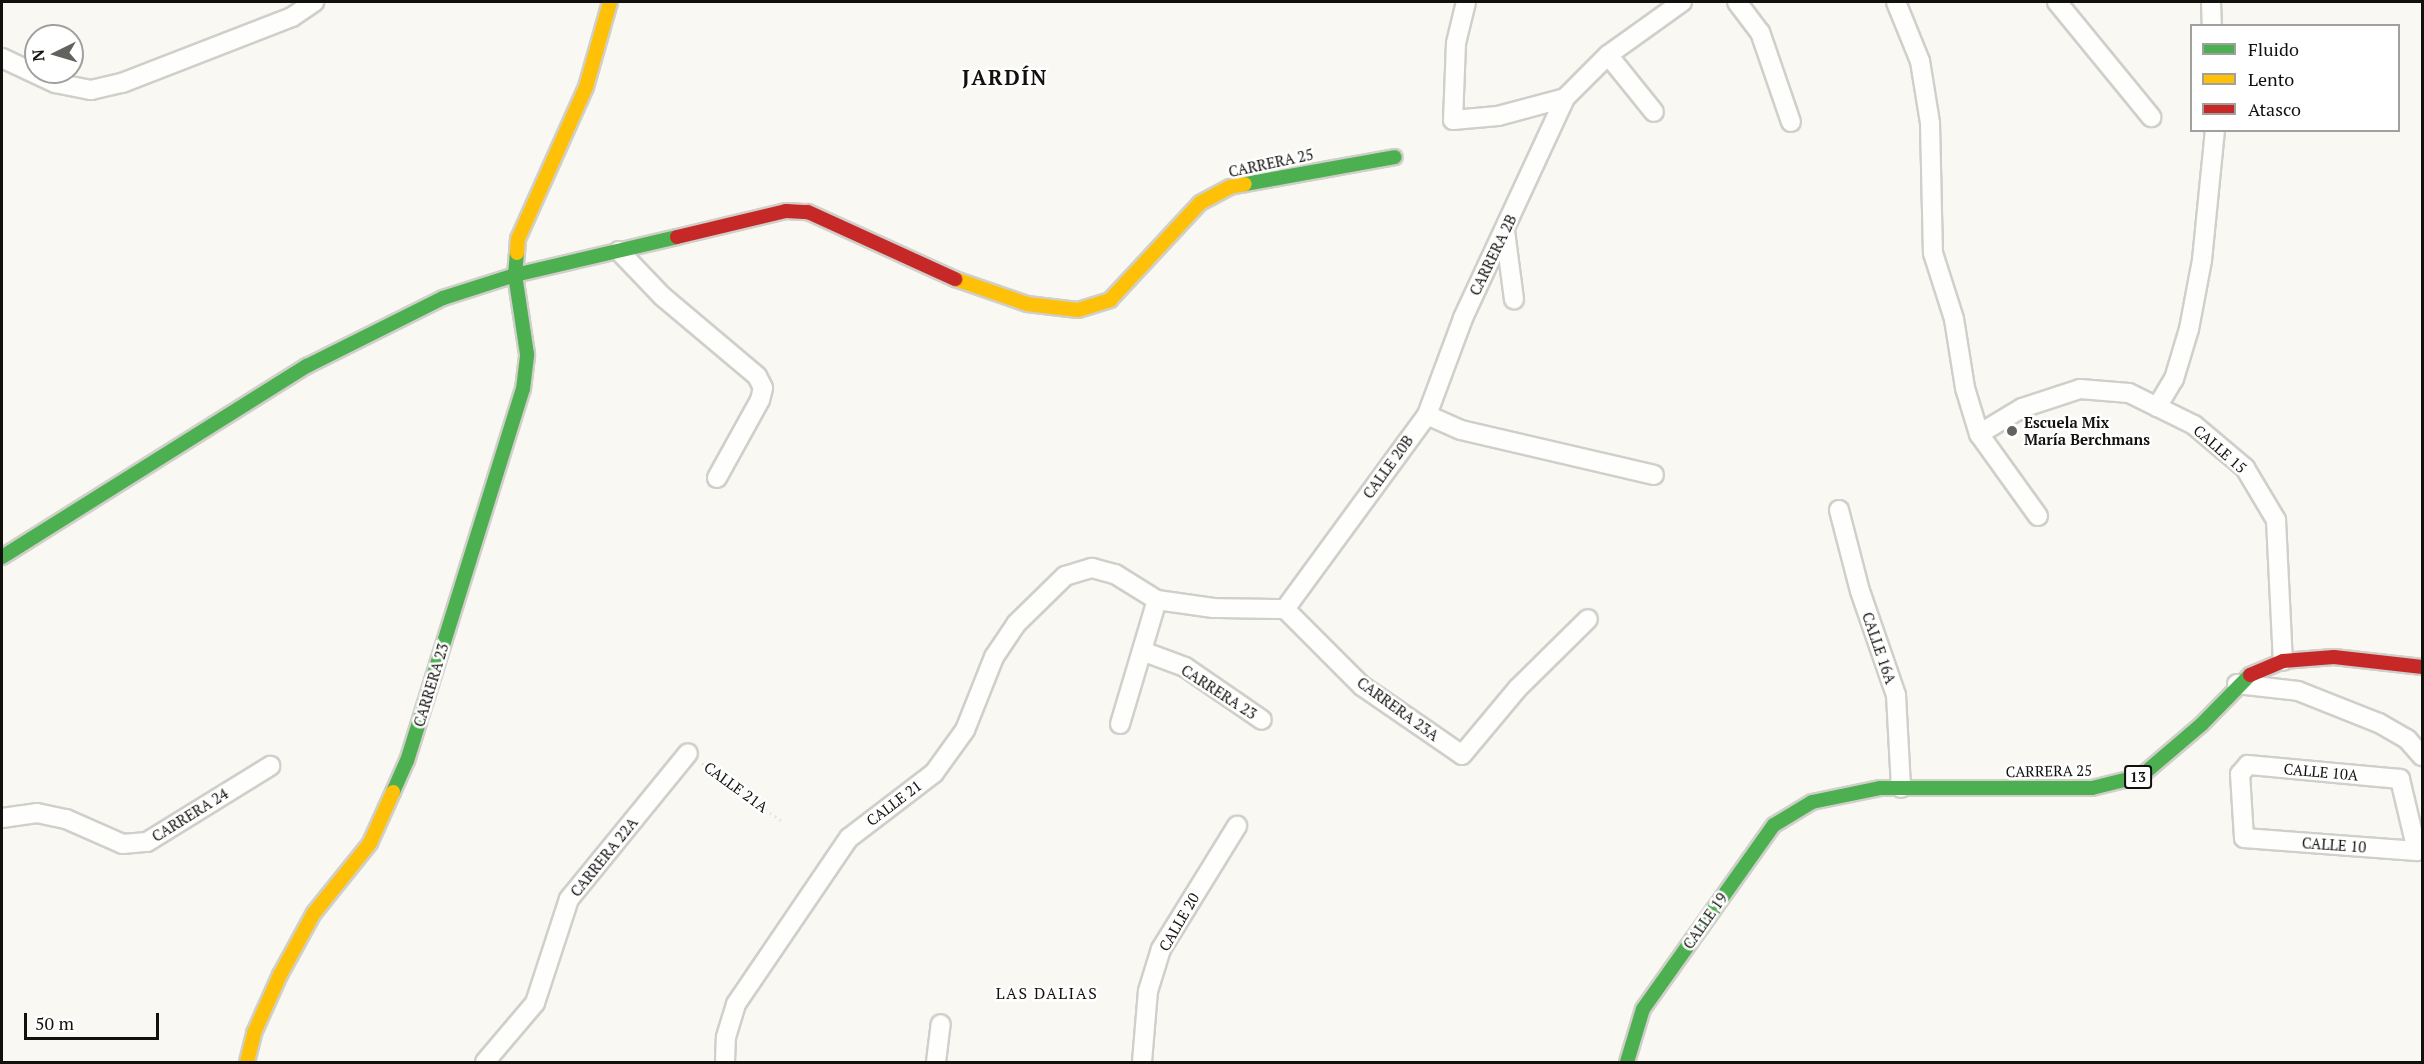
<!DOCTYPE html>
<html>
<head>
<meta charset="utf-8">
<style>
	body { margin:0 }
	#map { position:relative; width:2424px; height:1064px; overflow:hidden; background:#faf8f2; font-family:"PT Serif",serif }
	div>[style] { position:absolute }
	.path>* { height:3px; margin-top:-1.5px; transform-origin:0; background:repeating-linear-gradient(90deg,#e2e1df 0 1.5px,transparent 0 6px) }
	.roads { filter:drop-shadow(2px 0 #d0cfca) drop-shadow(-2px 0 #d0cfca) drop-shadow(0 2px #d0cfca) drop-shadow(0 -2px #d0cfca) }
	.street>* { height:18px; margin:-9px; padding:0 9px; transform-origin:9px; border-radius:9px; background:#fefefd }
	.fast>* { height:14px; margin:-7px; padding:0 7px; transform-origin:7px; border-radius:7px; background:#4caf50 }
	.slow>* { height:14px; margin:-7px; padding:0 7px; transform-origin:7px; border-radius:7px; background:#ffc107 }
	.jam>* { height:14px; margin:-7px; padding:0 7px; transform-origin:7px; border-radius:7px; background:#c62828 }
	.dots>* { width:16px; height:16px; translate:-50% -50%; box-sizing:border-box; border:3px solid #fff; border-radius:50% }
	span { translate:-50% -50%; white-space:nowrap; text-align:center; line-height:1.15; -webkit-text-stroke:5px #fff; paint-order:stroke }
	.shield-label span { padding:2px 4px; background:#fff; border:2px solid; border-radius:4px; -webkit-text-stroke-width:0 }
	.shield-label { font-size:14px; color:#12110e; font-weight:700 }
	.street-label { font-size:15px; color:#12110e }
	.poi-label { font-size:15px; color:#12110e; font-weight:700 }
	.left { translate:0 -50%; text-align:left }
	.neighbourhood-label { font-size:16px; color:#12110e; letter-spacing:1.5px }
	.district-label { font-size:21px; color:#12110e; font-weight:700; letter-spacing:1.5px }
	.frame { position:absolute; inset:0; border:3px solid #12110e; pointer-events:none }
	.legend { position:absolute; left:2190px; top:24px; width:210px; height:108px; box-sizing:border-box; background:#fff; border:2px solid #a0a09f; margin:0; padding:8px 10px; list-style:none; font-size:18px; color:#12110e }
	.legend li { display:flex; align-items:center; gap:12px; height:30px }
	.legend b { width:30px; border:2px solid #a0a09f }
	.north { position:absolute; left:24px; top:24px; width:60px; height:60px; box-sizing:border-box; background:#fff; border:2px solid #a0a09f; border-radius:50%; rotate:265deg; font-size:16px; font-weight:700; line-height:24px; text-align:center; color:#12110e }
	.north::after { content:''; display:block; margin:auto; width:21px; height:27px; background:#63625e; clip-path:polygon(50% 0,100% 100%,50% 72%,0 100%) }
	.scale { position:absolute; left:24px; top:1013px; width:135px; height:27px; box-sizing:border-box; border:3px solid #12110e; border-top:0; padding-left:8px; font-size:18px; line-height:21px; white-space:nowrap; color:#12110e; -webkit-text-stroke:4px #fff; paint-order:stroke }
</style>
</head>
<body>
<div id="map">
	<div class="path">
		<div style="left:702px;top:763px;width:100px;rotate:36.1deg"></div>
	</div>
	<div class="roads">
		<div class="street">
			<div style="left:1466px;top:2px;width:42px;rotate:103.7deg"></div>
			<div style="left:1456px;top:43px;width:77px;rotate:92.2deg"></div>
			<div style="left:1453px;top:120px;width:45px;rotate:-5.1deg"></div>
			<div style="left:1498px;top:116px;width:69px;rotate:-15deg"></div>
			<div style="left:1565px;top:98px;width:61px;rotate:-45deg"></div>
			<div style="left:1608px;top:55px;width:91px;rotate:-35.6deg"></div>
			<div style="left:1737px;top:2px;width:38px;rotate:53deg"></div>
			<div style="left:1760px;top:32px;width:95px;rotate:71deg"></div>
			<div style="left:1896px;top:2px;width:64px;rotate:67.9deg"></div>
			<div style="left:1920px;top:61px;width:63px;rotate:80.8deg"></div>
			<div style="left:1930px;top:123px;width:130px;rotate:88.7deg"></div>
			<div style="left:1933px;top:253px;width:69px;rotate:72.3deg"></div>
			<div style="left:1954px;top:319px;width:70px;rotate:80.9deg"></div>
			<div style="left:1965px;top:388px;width:48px;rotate:73.1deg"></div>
			<div style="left:1979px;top:434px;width:101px;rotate:54.3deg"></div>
			<div style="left:2057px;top:2px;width:149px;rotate:50.7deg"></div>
			<div style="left:2211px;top:2px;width:24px;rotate:88deg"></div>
			<div style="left:1608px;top:55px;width:73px;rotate:51.1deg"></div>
			<div style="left:2px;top:58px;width:59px;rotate:25.3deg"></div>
			<div style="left:55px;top:83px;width:37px;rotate:11deg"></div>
			<div style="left:91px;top:90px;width:32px;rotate:-13deg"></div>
			<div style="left:122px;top:83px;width:182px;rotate:-21.2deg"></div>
			<div style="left:292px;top:17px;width:27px;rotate:-34deg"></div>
			<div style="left:1505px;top:231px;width:69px;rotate:82.5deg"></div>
			<div style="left:619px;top:251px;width:62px;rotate:46.3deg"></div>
			<div style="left:662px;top:296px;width:124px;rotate:40.1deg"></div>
			<div style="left:757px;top:376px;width:13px;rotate:63deg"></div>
			<div style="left:763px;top:388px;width:12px;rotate:104deg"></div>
			<div style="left:760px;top:400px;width:89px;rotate:118.9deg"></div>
			<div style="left:2157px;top:407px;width:33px;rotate:-59deg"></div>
			<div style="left:2174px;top:379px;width:52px;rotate:-73.3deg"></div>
			<div style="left:2189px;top:329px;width:70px;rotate:-79.3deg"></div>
			<div style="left:2202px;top:260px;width:131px;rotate:-84.3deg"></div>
			<div style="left:1427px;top:415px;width:37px;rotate:24deg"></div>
			<div style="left:1461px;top:430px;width:198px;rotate:13.1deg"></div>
			<div style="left:1979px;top:434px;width:50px;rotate:-31.2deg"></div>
			<div style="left:2022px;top:408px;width:61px;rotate:-18.1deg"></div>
			<div style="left:2080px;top:389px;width:49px;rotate:4.7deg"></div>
			<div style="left:2129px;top:393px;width:72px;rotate:26.2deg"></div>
			<div style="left:2194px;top:425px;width:67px;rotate:40.1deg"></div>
			<div style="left:2245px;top:468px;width:61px;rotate:59.2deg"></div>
			<div style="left:2276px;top:520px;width:141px;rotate:87.2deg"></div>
			<div style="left:1839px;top:510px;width:84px;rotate:75.5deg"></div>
			<div style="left:1860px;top:591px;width:110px;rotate:70.9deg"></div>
			<div style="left:1896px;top:695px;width:93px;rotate:86.9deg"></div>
			<div style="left:1285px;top:609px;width:240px;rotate:-53.8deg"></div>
			<div style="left:1427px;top:415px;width:103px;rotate:-69.6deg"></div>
			<div style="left:1463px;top:318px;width:242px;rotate:-65.1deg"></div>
			<div style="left:1285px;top:609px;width:109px;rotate:45deg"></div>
			<div style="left:1362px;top:686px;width:121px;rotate:34.6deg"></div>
			<div style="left:1462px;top:755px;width:87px;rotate:-50.1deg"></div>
			<div style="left:1518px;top:688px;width:98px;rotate:-44.6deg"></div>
			<div style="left:1142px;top:651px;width:46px;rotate:20.4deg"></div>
			<div style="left:1185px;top:667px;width:93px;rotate:34.5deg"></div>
			<div style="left:2237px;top:684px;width:61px;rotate:6.5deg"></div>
			<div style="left:2298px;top:691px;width:87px;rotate:21.6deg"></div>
			<div style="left:2379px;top:723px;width:32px;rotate:30deg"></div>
			<div style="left:2407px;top:739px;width:23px;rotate:49deg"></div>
			<div style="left:1120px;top:724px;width:129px;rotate:-73.4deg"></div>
			<div style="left:2px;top:818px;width:35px;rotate:-8deg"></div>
			<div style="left:37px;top:813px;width:30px;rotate:12deg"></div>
			<div style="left:66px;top:819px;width:62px;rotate:23.7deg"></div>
			<div style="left:123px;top:844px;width:24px;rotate:-5deg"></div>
			<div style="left:147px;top:842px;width:145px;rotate:-31.7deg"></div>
			<div style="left:2417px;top:851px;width:74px;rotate:-103.3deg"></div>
			<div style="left:2400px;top:779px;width:153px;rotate:-174.7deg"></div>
			<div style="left:2248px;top:765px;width:12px;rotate:132deg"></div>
			<div style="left:2240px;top:774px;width:64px;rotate:86.4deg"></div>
			<div style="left:2244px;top:838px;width:173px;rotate:4.3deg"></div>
			<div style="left:2417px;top:851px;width:6px;rotate:-31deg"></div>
			<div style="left:485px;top:1062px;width:77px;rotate:-49.7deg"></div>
			<div style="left:535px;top:1003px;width:109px;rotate:-71.9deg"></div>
			<div style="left:569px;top:899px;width:188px;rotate:-50.8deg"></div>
			<div style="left:725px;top:1062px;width:25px;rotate:-88deg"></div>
			<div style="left:726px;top:1037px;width:34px;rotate:-73deg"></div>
			<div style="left:736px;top:1004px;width:201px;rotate:-55.8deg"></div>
			<div style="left:849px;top:838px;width:107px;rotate:-37.4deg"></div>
			<div style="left:934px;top:773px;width:53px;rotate:-54.2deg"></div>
			<div style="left:965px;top:730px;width:79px;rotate:-68.3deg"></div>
			<div style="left:994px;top:657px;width:40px;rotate:-56deg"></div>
			<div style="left:1016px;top:624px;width:69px;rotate:-44.4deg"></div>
			<div style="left:1065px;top:576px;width:28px;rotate:-17deg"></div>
			<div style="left:1092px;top:568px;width:24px;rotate:15deg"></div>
			<div style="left:1115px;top:574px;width:49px;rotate:31.8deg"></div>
			<div style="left:1157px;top:600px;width:57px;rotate:8.1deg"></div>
			<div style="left:1213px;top:608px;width:72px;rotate:0.8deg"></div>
			<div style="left:936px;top:1062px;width:38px;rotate:-83deg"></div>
			<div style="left:1142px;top:1062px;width:71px;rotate:-85.2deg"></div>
			<div style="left:1148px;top:991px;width:44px;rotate:-72.8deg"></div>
			<div style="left:1161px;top:949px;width:145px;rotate:-58.3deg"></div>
		</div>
		<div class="fast">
			<div style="left:1245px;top:184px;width:152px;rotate:-10.2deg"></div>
			<div style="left:2px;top:557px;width:360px;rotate:-32.1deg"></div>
			<div style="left:307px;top:366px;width:152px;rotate:-26.6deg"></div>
			<div style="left:443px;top:298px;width:76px;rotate:-17.7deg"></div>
			<div style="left:515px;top:275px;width:166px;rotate:-13.2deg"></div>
			<div style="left:393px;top:792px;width:34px;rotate:-66deg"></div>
			<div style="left:407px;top:761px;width:390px;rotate:-72.7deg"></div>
			<div style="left:523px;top:389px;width:35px;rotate:-83deg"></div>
			<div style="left:527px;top:354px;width:80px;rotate:-98.6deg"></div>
			<div style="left:515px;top:275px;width:22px;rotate:-85deg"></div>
			<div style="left:1627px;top:1062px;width:55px;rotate:-73.2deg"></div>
			<div style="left:1643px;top:1009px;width:226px;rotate:-54.6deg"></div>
			<div style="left:1774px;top:825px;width:44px;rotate:-31.2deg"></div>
			<div style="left:1812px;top:802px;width:69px;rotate:-11.6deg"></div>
			<div style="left:1880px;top:788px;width:212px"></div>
			<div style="left:2092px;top:788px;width:50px;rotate:-13.8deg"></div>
			<div style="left:2141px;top:776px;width:80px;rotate:-40.4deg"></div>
			<div style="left:2202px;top:724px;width:69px;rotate:-45.6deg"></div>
		</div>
		<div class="slow">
			<div style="left:517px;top:253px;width:14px;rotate:-86deg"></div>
			<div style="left:518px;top:239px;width:167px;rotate:-65.9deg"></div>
			<div style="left:586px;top:87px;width:88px;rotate:-74.2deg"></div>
			<div style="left:955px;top:279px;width:76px;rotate:19.1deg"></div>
			<div style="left:1027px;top:304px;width:51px;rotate:6.7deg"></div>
			<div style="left:1078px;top:310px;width:34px;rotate:-17deg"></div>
			<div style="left:1110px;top:300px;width:132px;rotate:-47.1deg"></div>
			<div style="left:1200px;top:203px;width:34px;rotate:-28deg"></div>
			<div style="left:1230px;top:187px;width:15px;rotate:-11deg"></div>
			<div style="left:247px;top:1062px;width:30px;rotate:-76deg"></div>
			<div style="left:254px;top:1033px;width:64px;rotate:-65.9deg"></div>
			<div style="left:280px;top:975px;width:71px;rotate:-61.3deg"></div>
			<div style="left:314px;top:913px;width:90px;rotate:-51.3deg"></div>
			<div style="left:370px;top:843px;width:56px;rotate:-65.7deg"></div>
		</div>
		<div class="jam">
			<div style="left:677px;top:237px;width:112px;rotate:-13.4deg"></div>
			<div style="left:786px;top:211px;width:22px;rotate:3deg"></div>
			<div style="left:808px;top:212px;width:162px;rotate:24.5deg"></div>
			<div style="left:2250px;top:675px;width:36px;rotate:-23deg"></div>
			<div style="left:2283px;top:661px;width:51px;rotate:-4.5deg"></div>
			<div style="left:2334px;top:657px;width:89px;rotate:6.5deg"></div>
		</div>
	</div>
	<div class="dots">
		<div style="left:2012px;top:431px;background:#63625e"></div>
	</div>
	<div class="shield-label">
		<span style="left:2138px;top:777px">13</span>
	</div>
	<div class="street-label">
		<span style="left:1271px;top:163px;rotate:-12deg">CARRERA 25</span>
		<span style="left:1493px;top:255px;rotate:-64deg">CARRERA 2B</span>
		<span style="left:2220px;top:449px;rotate:41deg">CALLE 15</span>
		<span style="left:1388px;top:467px;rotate:-54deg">CALLE 20B</span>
		<span style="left:1879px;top:648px;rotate:71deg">CALLE 16A</span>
		<span style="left:431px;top:685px;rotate:-73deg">CARRERA 23</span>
		<span style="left:1219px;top:692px;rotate:33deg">CARRERA 23</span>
		<span style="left:1398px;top:709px;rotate:36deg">CARRERA 23A</span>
		<span style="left:2049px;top:771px;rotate:-1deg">CARRERA 25</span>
		<span style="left:2321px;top:772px;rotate:5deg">CALLE 10A</span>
		<span style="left:736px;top:787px;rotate:36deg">CALLE 21A</span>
		<span style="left:894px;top:803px;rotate:-37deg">CALLE 21</span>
		<span style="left:190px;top:815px;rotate:-32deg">CARRERA 24</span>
		<span style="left:2334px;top:845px;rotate:4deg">CALLE 10</span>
		<span style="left:604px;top:857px;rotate:-51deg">CARRERA 22A</span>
		<span style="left:1705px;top:921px;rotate:-55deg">CALLE 19</span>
		<span style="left:1179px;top:922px;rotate:-60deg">CALLE 20</span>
	</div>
	<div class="poi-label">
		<span class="left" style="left:2024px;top:431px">Escuela Mix<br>María Berchmans</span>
	</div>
	<div class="neighbourhood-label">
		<span style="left:1047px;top:993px">LAS DALIAS</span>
	</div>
	<div class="district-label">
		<span style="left:1005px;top:77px">JARDÍN</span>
	</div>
	<div class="frame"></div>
	<ul class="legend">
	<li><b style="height:8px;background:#4caf50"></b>Fluido</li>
	<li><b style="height:8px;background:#ffc107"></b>Lento</li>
	<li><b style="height:8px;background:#c62828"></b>Atasco</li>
	</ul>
	<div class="north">N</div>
	<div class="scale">50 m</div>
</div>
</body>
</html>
